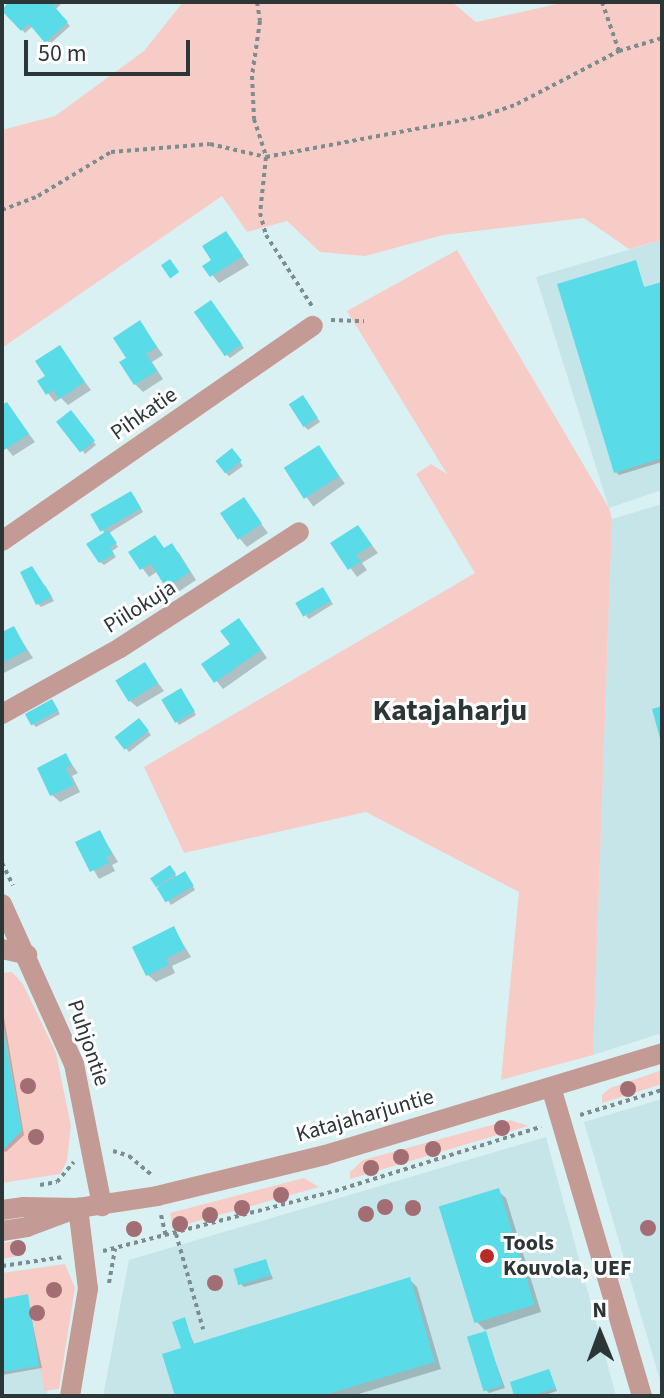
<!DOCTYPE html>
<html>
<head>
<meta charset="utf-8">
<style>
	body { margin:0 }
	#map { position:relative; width:664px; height:1398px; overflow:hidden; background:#daf1f4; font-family:"Source Sans 3",sans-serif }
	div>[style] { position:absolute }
	.built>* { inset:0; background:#c5e5e9 }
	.green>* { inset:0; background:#f7ccc6 }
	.shadow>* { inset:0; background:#0003; transform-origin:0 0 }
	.building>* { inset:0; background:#5adbe8; transform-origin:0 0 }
	.path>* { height:4px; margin-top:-2px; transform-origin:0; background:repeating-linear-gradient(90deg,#7d8c8e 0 4px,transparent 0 8px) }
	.minor>* { height:20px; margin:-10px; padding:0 10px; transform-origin:10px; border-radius:10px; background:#c49a95 }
	.trees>* { width:16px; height:16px; margin:-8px; border-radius:50%; background:#a26d73 }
	.dots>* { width:22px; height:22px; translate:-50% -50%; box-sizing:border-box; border:4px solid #fff; border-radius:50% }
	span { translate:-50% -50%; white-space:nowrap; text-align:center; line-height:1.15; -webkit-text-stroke:6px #fff; paint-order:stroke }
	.street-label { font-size:22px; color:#2d3637 }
	.poi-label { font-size:22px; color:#2d3637; font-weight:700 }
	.left { translate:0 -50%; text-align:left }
	.district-label { font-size:30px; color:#2d3637; font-weight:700 }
	.frame { position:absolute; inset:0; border:4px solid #2d3637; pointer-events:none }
	.north { position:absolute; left:560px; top:1294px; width:80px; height:80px; -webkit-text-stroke:6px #fff; paint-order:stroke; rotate:359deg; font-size:22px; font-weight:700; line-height:32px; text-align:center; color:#2d3637 }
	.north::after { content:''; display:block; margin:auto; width:28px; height:36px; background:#2d3637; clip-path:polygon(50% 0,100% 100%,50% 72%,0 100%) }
	.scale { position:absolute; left:24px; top:40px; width:166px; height:36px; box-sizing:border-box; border:4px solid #2d3637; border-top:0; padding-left:10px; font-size:24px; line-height:28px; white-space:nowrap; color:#2d3637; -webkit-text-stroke:6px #fff; paint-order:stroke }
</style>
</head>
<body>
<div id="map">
	<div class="built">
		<div style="clip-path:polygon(662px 240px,662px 490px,609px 508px,536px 277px)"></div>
		<div style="clip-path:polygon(662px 504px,662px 1033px,593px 1055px,612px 519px)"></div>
		<div style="clip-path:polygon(662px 1099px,662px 1387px,584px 1122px)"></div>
		<div style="clip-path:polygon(546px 1137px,616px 1396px,103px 1396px,129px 1260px)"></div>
		<div style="clip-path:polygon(51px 1286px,47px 1396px,2px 1396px,2px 1294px)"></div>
	</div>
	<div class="green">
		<div style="clip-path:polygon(183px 2px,452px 2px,476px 22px,566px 2px,662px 2px,662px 240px,629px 249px,584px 218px,443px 235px,365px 256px,320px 252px,287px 221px,247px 232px,222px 196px,2px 348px,2px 130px,55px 116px,144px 51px)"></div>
		<div style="clip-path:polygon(457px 250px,609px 508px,612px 519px,593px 1055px,501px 1080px,519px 892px,366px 812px,184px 853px,144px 767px,475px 573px,416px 474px,431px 464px,447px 474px,347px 311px)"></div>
		<div style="clip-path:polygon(12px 972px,23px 984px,56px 1053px,71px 1126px,67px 1161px,60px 1174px,2px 1183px,2px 1150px,22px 1131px,2px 1015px,2px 973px)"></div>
		<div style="clip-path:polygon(662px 1070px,662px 1084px,602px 1103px,602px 1095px,610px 1088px)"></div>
		<div style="clip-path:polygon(510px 1120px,528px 1126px,350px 1179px,350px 1172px,363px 1160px)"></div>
		<div style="clip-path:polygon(304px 1178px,319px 1187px,173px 1228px,170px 1213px)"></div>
		<div style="clip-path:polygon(21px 1240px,24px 1255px,2px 1259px,2px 1243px)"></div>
		<div style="clip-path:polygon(65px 1264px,75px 1288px,59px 1389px,44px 1391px,28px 1295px,2px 1299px,2px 1273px)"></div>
	</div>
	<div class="shadow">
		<div style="clip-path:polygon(11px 2px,63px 2px,55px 10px,70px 26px,50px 44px,33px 26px,25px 33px,3px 9px)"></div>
		<div style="clip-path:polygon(226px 233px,249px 265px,219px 283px,205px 266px,214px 261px)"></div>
		<div style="clip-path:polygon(635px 263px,645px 289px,662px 284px,662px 462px,619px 475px,616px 472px)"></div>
		<div style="clip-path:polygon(214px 306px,244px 348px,230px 358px,227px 355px)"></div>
		<div style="clip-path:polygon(140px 323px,163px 355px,152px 362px,163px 379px,143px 392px,135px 384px,129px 359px)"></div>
		<div style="clip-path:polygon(60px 348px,91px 390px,68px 405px,61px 398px,55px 402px,39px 382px,48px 376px)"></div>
		<div style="clip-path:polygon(306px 400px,320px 422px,308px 430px,304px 426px)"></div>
		<div style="clip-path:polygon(7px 404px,35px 442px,13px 456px,2px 443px,2px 407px)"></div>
		<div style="clip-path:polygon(74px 415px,96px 445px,85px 454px,59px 421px)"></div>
		<div style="left:319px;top:448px;width:44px;height:39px;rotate:54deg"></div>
		<div style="clip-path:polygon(235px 454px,243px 466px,229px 476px,226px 473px)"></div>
		<div style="clip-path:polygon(134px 496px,143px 512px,109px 533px,118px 547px,112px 551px,116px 557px,104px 565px,100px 562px,105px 534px,94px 516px)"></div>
		<div style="clip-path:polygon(243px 499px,268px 533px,247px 547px,240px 539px)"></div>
		<div style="clip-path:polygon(358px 527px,378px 553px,362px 563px,367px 570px,357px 577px,333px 544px)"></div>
		<div style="clip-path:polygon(155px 537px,165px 550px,171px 546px,179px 553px,196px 580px,175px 594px,158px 571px,149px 577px,131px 553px)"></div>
		<div style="clip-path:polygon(45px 585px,54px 601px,41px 607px,38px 604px)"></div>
		<div style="clip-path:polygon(325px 593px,333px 604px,309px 619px,306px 616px)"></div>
		<div style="clip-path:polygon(246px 628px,267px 658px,223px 689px,204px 665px,232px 644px)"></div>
		<div style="clip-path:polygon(14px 629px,33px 658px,2px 674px,2px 635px)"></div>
		<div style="clip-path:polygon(144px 664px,164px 691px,137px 707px,129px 700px)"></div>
		<div style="clip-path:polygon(184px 694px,196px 715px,179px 725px,164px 701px)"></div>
		<div style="clip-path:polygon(55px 705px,60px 714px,36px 727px,33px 724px)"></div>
		<div style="clip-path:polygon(142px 723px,151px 735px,129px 752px,117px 737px)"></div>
		<div style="clip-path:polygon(66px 756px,78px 773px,72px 776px,80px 792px,60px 802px,52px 795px)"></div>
		<div style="clip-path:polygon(100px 832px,118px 862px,112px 865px,115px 871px,99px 879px,78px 843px)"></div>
		<div style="clip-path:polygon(173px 871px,177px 878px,188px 877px,195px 890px,171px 905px,153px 878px)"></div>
		<div style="clip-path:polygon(174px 929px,191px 957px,172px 966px,175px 973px,156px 982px,148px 975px)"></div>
		<div style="clip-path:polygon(2px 1006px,24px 1135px,6px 1152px,2px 1150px)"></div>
		<div style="clip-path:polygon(498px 1191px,506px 1198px,541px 1312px,485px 1330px,477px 1322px)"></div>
		<div style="clip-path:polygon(266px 1262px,273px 1279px,244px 1287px,241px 1284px)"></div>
		<div style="clip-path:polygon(409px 1279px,417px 1287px,441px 1369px,352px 1396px,177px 1396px,184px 1320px,195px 1346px)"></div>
		<div style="clip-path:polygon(27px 1297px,42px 1368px,2px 1375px,2px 1301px)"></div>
		<div style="clip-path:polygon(485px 1333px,505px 1388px,489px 1393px,486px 1390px)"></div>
		<div style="clip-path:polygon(549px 1371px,557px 1391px,542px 1396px,516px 1396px)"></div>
	</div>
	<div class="building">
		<div style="clip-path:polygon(8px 2px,57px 2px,53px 5px,68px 22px,45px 43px,29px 24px,21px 31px,2px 11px)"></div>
		<div style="clip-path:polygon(226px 231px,243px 256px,210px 277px,202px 266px,211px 260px,202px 246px)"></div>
		<div style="left:170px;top:259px;width:16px;height:11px;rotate:55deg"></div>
		<div style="clip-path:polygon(636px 260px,644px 287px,662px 282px,662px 458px,614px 473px,557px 284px)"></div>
		<div style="left:211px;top:300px;width:54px;height:21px;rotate:55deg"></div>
		<div style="clip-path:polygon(140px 320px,157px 347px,146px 354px,157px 371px,134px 385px,119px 362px,126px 358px,113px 338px)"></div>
		<div style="clip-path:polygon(60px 345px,85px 382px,59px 399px,53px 390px,46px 395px,37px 381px,45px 376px,35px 361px)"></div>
		<div style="left:303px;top:395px;width:27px;height:17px;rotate:57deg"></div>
		<div style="clip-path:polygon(7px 402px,29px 434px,4px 450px,2px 405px)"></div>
		<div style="left:71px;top:410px;width:39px;height:19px;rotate:52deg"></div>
		<div style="left:319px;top:445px;width:37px;height:42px;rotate:57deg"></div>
		<div style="left:232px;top:448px;width:16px;height:21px;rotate:52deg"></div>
		<div style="left:131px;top:491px;width:20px;height:47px;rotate:60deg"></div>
		<div style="left:244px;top:497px;width:32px;height:29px;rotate:56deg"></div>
		<div style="clip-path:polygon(358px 525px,372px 545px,356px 555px,361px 562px,348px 570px,330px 543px)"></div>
		<div style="clip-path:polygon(108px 530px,117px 543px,110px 547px,114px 554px,99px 563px,86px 544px)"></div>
		<div style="clip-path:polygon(155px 535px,164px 548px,172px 543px,190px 572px,166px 588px,151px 564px,140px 570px,128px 552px)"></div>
		<div style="clip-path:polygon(32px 566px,52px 597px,36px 605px,20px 572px)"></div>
		<div style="left:323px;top:587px;width:16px;height:32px;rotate:60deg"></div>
		<div style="clip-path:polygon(239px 618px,261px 650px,214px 683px,201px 664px,230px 644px,220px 631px)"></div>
		<div style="clip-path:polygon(14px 626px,27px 650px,2px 663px,2px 632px)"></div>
		<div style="left:145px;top:662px;width:25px;height:35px;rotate:58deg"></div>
		<div style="left:181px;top:688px;width:27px;height:23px;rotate:59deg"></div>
		<div style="left:52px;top:699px;width:13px;height:31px;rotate:61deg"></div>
		<div style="clip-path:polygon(662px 706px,662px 742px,661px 742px,652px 709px)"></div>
		<div style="left:139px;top:718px;width:16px;height:31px;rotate:52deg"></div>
		<div style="clip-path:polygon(66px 753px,72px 765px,66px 768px,74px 785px,50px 796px,37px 768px)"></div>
		<div style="clip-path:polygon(100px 830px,112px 854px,106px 857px,109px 863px,90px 872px,75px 842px)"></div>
		<div style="left:170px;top:865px;width:11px;height:24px;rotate:56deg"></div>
		<div style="left:185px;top:871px;width:17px;height:33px;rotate:59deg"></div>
		<div style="clip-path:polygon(174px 926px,185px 949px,166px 959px,169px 965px,146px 976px,132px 947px)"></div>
		<div style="clip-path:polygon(2px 1025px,22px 1131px,2px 1151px)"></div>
		<div style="left:499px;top:1188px;width:122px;height:63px;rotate:73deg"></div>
		<div style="left:266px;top:1259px;width:17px;height:34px;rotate:73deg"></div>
		<div style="clip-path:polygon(410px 1277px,435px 1362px,321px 1396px,175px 1396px,162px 1354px,181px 1348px,172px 1322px,185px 1317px,193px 1344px)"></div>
		<div style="clip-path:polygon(28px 1294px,39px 1366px,2px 1372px,2px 1299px)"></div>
		<div style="left:486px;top:1331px;width:57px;height:20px;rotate:73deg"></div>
		<div style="clip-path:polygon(549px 1369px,556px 1388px,530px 1396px,514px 1396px,510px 1382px)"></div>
	</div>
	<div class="path">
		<div style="left:257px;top:2px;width:19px;rotate:81deg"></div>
		<div style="left:260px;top:21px;width:56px;rotate:98.3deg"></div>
		<div style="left:252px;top:76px;width:43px;rotate:87.3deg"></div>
		<div style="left:254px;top:119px;width:40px;rotate:72deg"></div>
		<div style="left:266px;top:157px;width:56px;rotate:96.1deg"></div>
		<div style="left:260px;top:213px;width:23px;rotate:75deg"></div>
		<div style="left:266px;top:235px;width:85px;rotate:57.1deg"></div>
		<div style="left:602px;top:2px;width:52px;rotate:70.9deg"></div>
		<div style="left:2px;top:210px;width:39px;rotate:-21deg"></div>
		<div style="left:38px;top:196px;width:85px;rotate:-31.1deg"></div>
		<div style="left:111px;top:152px;width:99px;rotate:-4.6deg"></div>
		<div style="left:210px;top:144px;width:57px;rotate:13.1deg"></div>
		<div style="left:266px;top:157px;width:218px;rotate:-10.6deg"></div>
		<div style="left:480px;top:117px;width:39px;rotate:-19deg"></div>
		<div style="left:517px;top:104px;width:115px;rotate:-27.5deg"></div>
		<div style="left:619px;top:51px;width:45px;rotate:-16.8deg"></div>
		<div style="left:331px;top:320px;width:33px;rotate:2deg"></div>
		<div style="left:2px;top:863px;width:25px;rotate:64deg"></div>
		<div style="left:580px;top:1115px;width:86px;rotate:-17deg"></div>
		<div style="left:113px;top:1151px;width:17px;rotate:17deg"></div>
		<div style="left:129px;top:1156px;width:30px;rotate:40deg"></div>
		<div style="left:40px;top:1185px;width:17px;rotate:-10deg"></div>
		<div style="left:57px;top:1182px;width:26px;rotate:-50deg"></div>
		<div style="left:161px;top:1215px;width:22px;rotate:77deg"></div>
		<div style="left:176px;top:1234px;width:99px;rotate:74.1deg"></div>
		<div style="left:103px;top:1251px;width:240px;rotate:-14.5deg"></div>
		<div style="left:335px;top:1191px;width:216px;rotate:-17.3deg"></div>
		<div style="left:2px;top:1266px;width:62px;rotate:-8.4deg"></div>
		<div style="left:109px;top:1283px;width:35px;rotate:-80deg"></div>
	</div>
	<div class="minor">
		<div style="left:2px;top:541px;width:378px;rotate:-34.7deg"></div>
		<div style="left:2px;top:714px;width:135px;rotate:-29.2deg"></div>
		<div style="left:120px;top:648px;width:213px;rotate:-32.9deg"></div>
		<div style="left:2px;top:904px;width:175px;rotate:65.8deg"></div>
		<div style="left:74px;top:1064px;width:145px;rotate:78.8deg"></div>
		<div style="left:2px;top:949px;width:26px;rotate:13deg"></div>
		<div style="left:551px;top:1087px;width:322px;rotate:73.6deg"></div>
		<div style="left:2px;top:1210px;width:22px;rotate:-8deg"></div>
		<div style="left:24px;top:1207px;width:54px;rotate:1.1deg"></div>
		<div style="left:78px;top:1208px;width:80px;rotate:-8.6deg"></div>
		<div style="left:157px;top:1196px;width:173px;rotate:-13.7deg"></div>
		<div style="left:325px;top:1155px;width:352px;rotate:-16.8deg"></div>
		<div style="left:2px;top:1231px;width:25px;rotate:-9deg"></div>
		<div style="left:27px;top:1227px;width:43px;rotate:-20.6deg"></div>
		<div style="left:70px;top:1396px;width:109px;rotate:-80.5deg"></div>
		<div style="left:88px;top:1289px;width:82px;rotate:-97deg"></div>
	</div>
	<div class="trees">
		<div style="left:28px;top:1086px"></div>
		<div style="left:628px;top:1089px"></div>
		<div style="left:502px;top:1128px"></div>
		<div style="left:36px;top:1137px"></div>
		<div style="left:433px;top:1149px"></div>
		<div style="left:401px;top:1157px"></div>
		<div style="left:371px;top:1168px"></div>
		<div style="left:281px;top:1195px"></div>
		<div style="left:385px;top:1207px"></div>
		<div style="left:242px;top:1208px"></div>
		<div style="left:413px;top:1208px"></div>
		<div style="left:366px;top:1214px"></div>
		<div style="left:210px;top:1215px"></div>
		<div style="left:180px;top:1224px"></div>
		<div style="left:648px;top:1228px"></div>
		<div style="left:134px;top:1229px"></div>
		<div style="left:18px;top:1248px"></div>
		<div style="left:215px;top:1283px"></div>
		<div style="left:54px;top:1290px"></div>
		<div style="left:37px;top:1313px"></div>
	</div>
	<div class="dots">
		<div style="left:487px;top:1256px;background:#ba2a29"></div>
	</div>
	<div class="street-label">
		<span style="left:144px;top:414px;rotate:-35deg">Pihkatie</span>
		<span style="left:140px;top:607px;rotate:-32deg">Piilokuja</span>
		<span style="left:88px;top:1043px;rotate:71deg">Puhjontie</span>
		<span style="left:365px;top:1116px;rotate:-16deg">Katajaharjuntie</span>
	</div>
	<div class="poi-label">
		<span class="left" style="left:503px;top:1256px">Tools<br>Kouvola, UEF</span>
	</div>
	<div class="district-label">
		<span style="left:450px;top:711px">Katajaharju</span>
	</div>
	<div class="frame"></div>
	<div class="north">N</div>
	<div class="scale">50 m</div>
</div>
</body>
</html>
